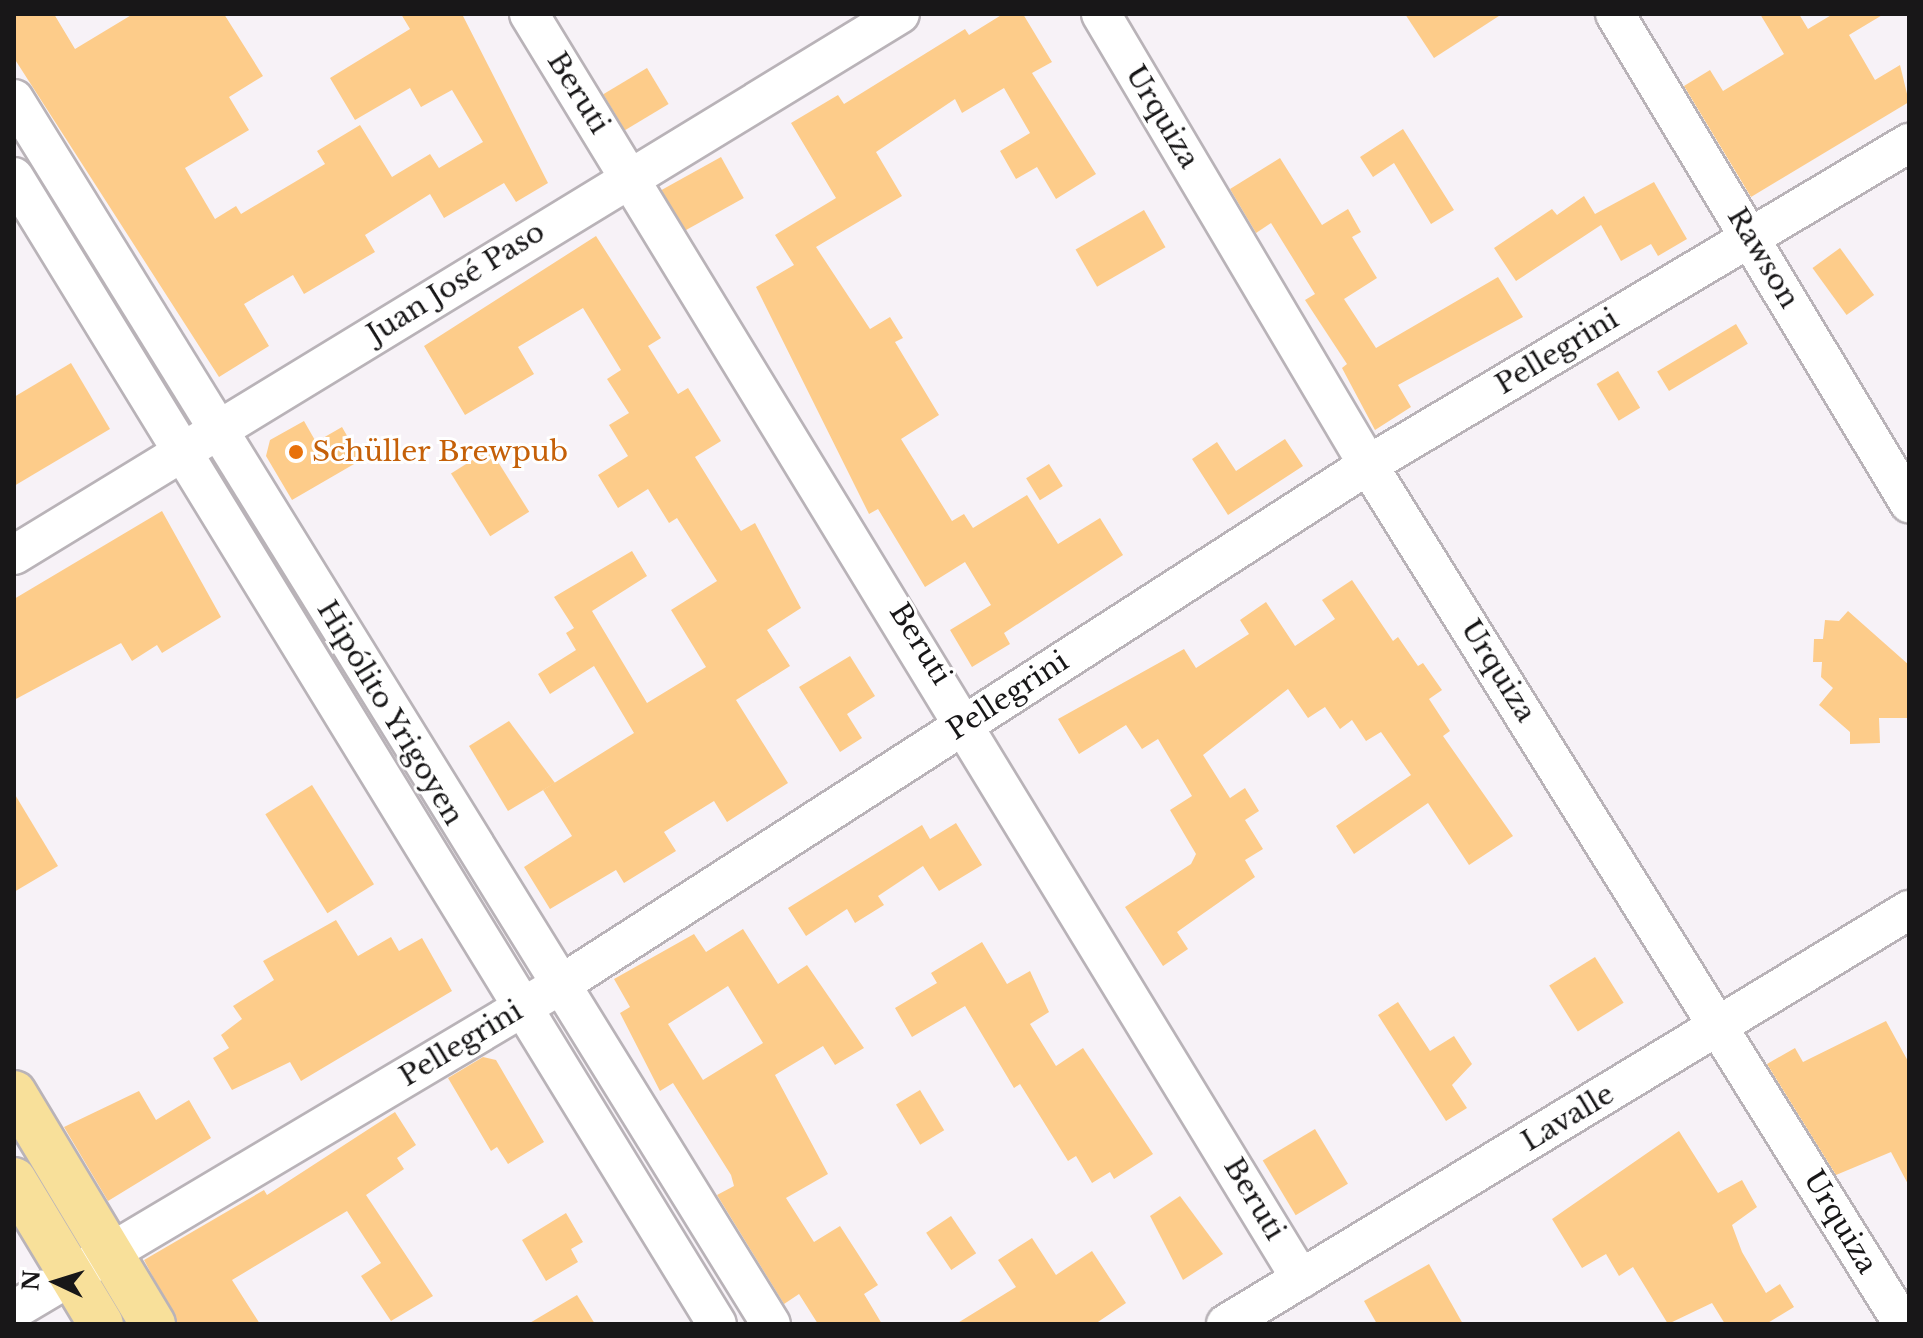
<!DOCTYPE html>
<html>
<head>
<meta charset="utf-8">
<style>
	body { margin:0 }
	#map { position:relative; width:1923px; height:1338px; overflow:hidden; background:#f7f2f7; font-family:"Libre Baskerville",serif }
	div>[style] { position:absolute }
	.building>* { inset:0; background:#fdcc8a; transform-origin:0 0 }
	.roads { filter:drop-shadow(2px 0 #b9b3b8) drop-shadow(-2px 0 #b9b3b8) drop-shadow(0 2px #b9b3b8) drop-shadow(0 -2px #b9b3b8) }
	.minor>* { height:38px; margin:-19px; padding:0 19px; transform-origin:19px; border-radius:19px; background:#fff }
	.major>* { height:44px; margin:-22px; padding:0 22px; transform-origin:22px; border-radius:22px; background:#f8e09a }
	.dots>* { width:22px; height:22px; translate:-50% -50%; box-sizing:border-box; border:4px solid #fff; border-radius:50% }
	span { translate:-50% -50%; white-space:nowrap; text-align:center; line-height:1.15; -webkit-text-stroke:6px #fff; paint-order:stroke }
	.street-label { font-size:28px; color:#181718 }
	.food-label { font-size:28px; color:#c56008 }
	.left { translate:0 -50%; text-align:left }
	.frame { position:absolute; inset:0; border:16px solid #181718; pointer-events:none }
	.north { position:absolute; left:16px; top:1242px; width:80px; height:80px; -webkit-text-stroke:6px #fff; paint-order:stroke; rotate:274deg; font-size:22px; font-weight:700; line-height:32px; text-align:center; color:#181718 }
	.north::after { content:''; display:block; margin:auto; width:28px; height:36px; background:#181718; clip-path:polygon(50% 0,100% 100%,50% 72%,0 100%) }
</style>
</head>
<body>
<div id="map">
	<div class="building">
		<div style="clip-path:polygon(14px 14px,54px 14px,75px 49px,133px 14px,224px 14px,263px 76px,229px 97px,249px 130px,185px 168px,215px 219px,236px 206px,241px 214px,325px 164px,317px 151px,360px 125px,392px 177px,430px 154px,439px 168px,483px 142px,452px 90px,421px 107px,410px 88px,355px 120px,330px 78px,410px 29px,401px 14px,462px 14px,548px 183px,516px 202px,504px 183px,444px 218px,430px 194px,365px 235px,375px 252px,304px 294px,293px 275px,244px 304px,269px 346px,219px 377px,14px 58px)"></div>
		<div style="clip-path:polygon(1003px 14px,1023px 14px,1052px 62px,1032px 73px,1096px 174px,1056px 199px,1037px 167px,1016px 179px,1000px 151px,1030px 133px,1004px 88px,962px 113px,955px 99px,876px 152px,902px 196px,816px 247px,870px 329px,890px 317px,903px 338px,895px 342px,939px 415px,901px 439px,952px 521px,964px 514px,973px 528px,1027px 495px,1058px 544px,1100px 518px,1123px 555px,1004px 633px,1010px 644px,972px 667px,950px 630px,991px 605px,965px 562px,925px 587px,878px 509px,869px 514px,756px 287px,794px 265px,775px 235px,836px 198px,791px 123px,838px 95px,844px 104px,965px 29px,969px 35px)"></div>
		<div style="clip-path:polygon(1405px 14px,1502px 14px,1434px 58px)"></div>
		<div style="clip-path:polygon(1760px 14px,1799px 14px,1808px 29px,1833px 14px,1884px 14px,1849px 35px,1875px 80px,1900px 65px,1909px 102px,1751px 197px,1684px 86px,1710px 70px,1723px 91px,1784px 54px)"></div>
		<div style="left:647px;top:68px;width:42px;height:51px;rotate:59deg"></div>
		<div style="clip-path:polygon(1403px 129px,1454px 210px,1431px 224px,1394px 163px,1373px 177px,1360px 157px)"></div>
		<div style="left:721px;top:157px;width:47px;height:68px;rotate:61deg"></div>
		<div style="clip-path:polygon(1280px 158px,1322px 225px,1348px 209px,1361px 232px,1352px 237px,1377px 278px,1344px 299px,1376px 348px,1498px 277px,1523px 317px,1398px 385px,1411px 407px,1375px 430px,1342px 368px,1347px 364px,1305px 300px,1315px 294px,1271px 223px,1256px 233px,1230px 189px)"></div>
		<div style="clip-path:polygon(1654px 182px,1687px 239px,1658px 256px,1651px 244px,1621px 261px,1601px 225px,1516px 281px,1494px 248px,1552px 209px,1557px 215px,1584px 196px,1595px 214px)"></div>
		<div style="left:1144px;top:210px;width:43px;height:79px;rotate:60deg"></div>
		<div style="clip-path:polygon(596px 236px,661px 338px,648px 346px,678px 394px,688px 388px,721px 441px,695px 457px,741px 531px,755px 523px,801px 608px,767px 630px,790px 666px,736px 700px,788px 783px,727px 822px,714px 801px,664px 832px,676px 851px,624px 883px,616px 870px,550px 909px,524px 867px,572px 836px,543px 790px,634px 733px,594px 666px,550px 694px,538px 674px,576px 650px,566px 633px,574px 628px,554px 597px,632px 551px,647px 576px,592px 611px,647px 703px,706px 667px,671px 610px,717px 581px,677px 518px,669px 523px,648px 489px,618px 508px,598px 475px,628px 456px,609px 425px,629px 413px,607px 379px,621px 370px,583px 308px,518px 347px,534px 374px,465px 415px,424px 346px)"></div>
		<div style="left:1840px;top:248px;width:58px;height:34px;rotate:54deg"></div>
		<div style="left:1736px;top:324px;width:23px;height:92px;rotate:59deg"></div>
		<div style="clip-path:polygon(71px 363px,110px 429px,14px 486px,14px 397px)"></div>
		<div style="left:1618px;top:371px;width:43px;height:25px;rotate:59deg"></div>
		<div style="clip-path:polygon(304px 421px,316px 442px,342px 427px,361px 460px,292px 500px,266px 456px,270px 440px)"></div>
		<div style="clip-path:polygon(1285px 439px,1303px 466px,1228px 515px,1192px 459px,1217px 442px,1236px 471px)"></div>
		<div style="left:490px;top:449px;width:74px;height:46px;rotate:58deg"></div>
		<div style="left:1049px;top:464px;width:26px;height:27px;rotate:58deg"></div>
		<div style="clip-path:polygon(162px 511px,221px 617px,162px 653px,157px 645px,132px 661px,121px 643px,14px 700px,14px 599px)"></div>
		<div style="clip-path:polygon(1352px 580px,1393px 641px,1398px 637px,1418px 666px,1423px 663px,1442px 690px,1429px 699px,1450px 731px,1443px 736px,1513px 836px,1469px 865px,1428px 803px,1354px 854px,1336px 826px,1411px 775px,1381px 732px,1366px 741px,1352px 720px,1340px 729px,1325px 707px,1308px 718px,1288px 689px,1203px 755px,1230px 798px,1245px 788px,1259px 811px,1245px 820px,1263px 849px,1245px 860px,1255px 877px,1177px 932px,1188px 949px,1163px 966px,1125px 907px,1191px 864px,1196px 854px,1170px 810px,1192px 796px,1158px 739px,1142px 749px,1126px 725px,1079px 754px,1058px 719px,1184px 649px,1196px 668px,1249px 634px,1240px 620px,1266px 602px,1295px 646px,1335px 619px,1322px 600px)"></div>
		<div style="clip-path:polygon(1848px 611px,1909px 665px,1909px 718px,1879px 718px,1880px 743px,1850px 744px,1850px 732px,1819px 705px,1833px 688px,1821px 677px,1822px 662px,1813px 662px,1814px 639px,1823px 639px,1825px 620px,1839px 621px)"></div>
		<div style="clip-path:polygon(850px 656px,875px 696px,847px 714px,862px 738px,840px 752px,799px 687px)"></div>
		<div style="clip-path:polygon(509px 721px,555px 783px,508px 811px,469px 746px)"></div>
		<div style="left:312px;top:785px;width:117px;height:55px;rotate:58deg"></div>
		<div style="clip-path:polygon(14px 793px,58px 866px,14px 892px)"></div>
		<div style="clip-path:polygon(956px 823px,982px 865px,939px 891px,923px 866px,878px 896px,884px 905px,855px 923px,847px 909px,806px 936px,788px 908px,922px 825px,930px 839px)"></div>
		<div style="clip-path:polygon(336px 920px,358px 956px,391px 937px,399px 951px,422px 938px,452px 991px,301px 1081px,290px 1062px,232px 1090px,213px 1058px,229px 1048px,221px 1035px,242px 1019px,233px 1006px,274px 980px,263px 961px)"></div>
		<div style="clip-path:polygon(evenodd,743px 929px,778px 984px,807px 965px,864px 1048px,835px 1065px,823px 1046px,775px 1075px,828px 1174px,786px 1198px,814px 1242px,840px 1226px,878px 1285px,864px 1294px,882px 1324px,818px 1324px,799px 1294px,784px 1304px,717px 1195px,734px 1186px,731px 1175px,673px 1083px,660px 1091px,620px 1013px,630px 1007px,614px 979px,694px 934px,706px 952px,743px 929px,728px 986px,763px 1043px,703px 1080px,668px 1024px,728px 986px)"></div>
		<div style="clip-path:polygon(982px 942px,1007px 984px,1030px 971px,1049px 1012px,1030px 1024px,1056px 1066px,1083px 1048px,1153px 1154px,1114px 1179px,1110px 1172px,1092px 1183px,1076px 1156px,1068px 1161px,1020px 1084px,1014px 1088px,965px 1006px,912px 1037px,895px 1008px,937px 983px,931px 973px)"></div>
		<div style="left:1595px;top:957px;width:54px;height:54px;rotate:58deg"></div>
		<div style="clip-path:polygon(1398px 1002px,1430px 1051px,1454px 1036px,1472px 1064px,1452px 1085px,1467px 1108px,1446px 1121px,1378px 1015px)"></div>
		<div style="clip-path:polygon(1886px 1021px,1909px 1063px,1909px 1186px,1891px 1152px,1836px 1175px,1767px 1064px,1795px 1048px,1803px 1062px)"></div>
		<div style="clip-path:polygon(483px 1057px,496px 1060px,544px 1142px,508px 1164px,497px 1147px,491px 1151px,448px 1078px)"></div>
		<div style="left:920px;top:1090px;width:47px;height:28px;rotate:59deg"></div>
		<div style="clip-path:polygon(139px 1091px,156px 1120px,189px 1100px,211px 1138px,108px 1201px,64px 1127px)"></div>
		<div style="clip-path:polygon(395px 1112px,416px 1145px,397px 1158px,404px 1169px,366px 1195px,433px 1296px,391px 1321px,361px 1276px,381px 1263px,347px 1211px,232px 1280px,260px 1324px,178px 1324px,144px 1260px,264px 1190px,267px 1195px)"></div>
		<div style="left:1315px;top:1129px;width:64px;height:61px;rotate:59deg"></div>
		<div style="clip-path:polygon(1679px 1131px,1718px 1193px,1742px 1180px,1757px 1207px,1732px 1225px,1742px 1252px,1766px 1293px,1780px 1284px,1794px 1307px,1766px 1324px,1725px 1324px,1712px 1303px,1668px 1324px,1633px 1267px,1619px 1276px,1606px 1254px,1582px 1268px,1552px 1219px)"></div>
		<div style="clip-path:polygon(1180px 1196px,1223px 1254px,1183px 1280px,1150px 1216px)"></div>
		<div style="clip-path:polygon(566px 1213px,583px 1242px,571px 1249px,578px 1262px,546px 1281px,522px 1240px)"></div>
		<div style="left:951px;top:1216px;width:45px;height:30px;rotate:56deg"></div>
		<div style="clip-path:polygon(1032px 1238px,1056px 1275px,1092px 1251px,1126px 1303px,1095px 1324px,956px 1324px,1016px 1287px,998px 1260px)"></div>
		<div style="clip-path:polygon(1429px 1264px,1463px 1324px,1377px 1324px,1364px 1301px)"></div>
		<div style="clip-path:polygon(577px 1295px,595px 1324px,528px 1324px)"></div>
	</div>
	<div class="roads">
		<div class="minor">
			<div style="left:529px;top:14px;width:1482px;rotate:58.61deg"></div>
			<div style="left:1101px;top:14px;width:524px;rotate:59.37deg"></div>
			<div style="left:1368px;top:465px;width:1012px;rotate:58.08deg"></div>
			<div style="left:1615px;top:14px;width:571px;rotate:58.98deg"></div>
			<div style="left:14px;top:99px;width:1440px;rotate:58.29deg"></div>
			<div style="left:14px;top:177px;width:1345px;rotate:58.5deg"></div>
			<div style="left:14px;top:555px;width:1038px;rotate:-31.41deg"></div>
			<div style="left:14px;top:1310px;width:632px;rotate:-30.75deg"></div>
			<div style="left:557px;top:987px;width:964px;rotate:-32.77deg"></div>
			<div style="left:1368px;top:465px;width:630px;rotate:-30.76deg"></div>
			<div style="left:1226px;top:1324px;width:799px;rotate:-31.22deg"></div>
		</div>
		<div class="major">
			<div style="left:14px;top:1093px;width:270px;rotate:59deg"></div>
			<div style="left:14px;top:1180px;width:168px;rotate:58.9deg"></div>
		</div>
	</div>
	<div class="dots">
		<div style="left:296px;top:452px;background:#e8710a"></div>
	</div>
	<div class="street-label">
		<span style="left:578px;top:93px;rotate:58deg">Beruti</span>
		<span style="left:1162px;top:117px;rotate:59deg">Urquiza</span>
		<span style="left:1763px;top:258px;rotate:59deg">Rawson</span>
		<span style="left:456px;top:283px;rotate:-32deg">Juan José Paso</span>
		<span style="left:1557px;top:352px;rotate:-31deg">Pellegrini</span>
		<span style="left:920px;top:644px;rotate:58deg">Beruti</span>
		<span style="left:1498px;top:671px;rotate:58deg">Urquiza</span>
		<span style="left:1008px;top:696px;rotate:-33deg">Pellegrini</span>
		<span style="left:390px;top:713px;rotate:59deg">Hipólito Yrigoyen</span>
		<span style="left:461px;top:1044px;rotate:-31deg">Pellegrini</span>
		<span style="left:1568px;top:1118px;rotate:-31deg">Lavalle</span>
		<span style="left:1254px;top:1199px;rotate:59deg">Beruti</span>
		<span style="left:1840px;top:1222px;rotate:59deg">Urquiza</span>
	</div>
	<div class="food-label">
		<span class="left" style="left:312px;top:452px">Schüller Brewpub</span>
	</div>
	<div class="frame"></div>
	<div class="north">N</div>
</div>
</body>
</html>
